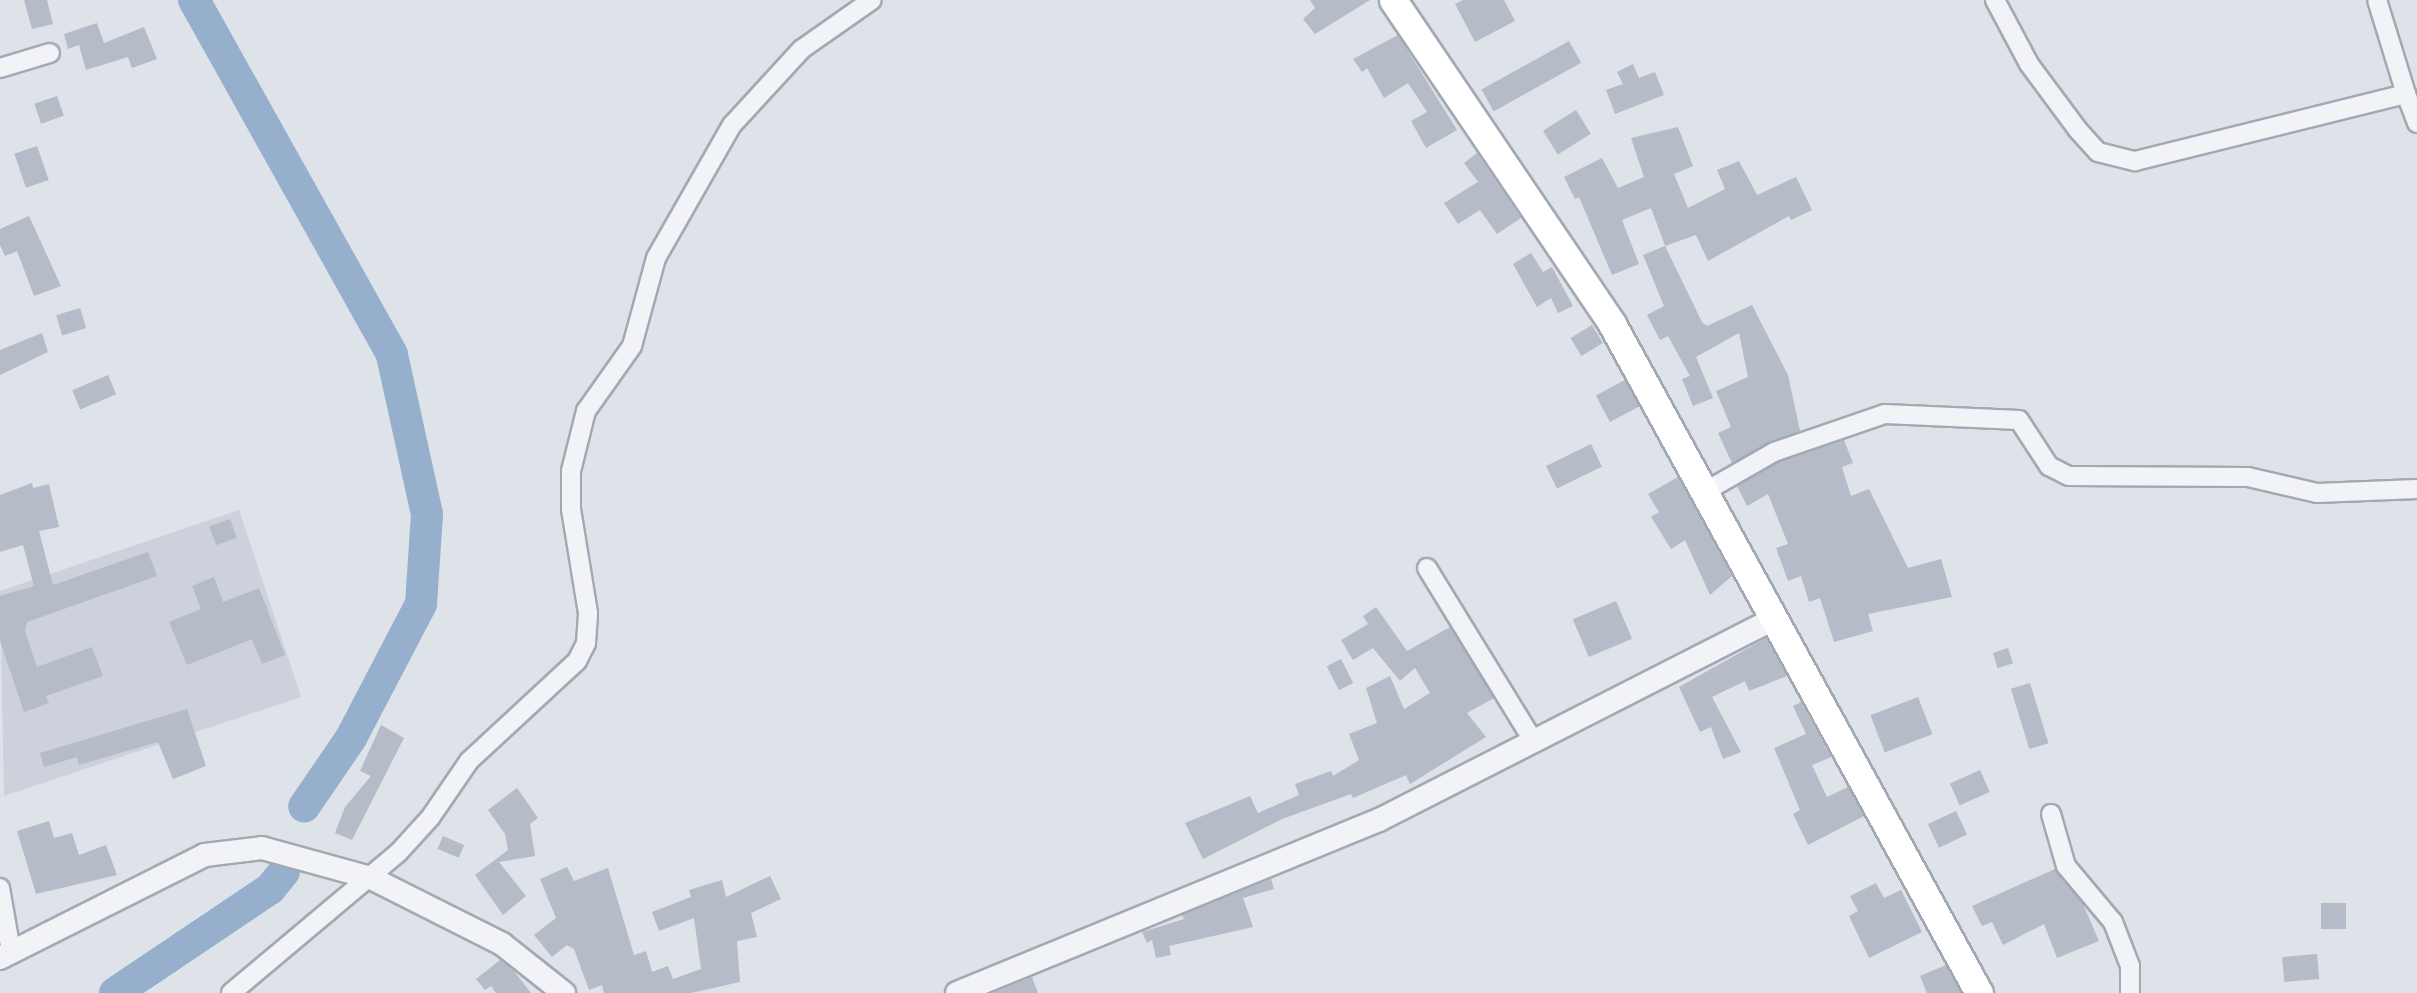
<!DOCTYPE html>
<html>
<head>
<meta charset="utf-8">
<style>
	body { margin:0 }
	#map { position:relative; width:2417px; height:993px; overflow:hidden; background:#dee2e9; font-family:"PT Sans",sans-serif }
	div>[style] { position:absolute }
	.built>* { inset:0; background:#ccd1db }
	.river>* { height:32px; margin:-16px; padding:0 16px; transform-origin:16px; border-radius:16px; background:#95afcd }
	.building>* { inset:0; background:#b5bbc7; transform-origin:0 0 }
	.roads { filter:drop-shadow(2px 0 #a3a9b4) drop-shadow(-2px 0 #a3a9b4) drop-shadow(0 2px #a3a9b4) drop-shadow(0 -2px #a3a9b4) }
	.minor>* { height:18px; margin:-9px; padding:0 9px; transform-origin:9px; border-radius:9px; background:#f1f3f7 }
	.tertiary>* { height:22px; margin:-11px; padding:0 11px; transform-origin:11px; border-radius:11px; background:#f1f3f7 }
	.secondary>* { height:27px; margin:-13.5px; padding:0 13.5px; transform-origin:13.5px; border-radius:13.5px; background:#fff }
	span { translate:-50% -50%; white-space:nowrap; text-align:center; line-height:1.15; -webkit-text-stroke:6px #eef1f7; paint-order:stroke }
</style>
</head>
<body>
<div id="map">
	<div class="built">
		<div style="clip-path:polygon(239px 510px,301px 697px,4px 796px,0 591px)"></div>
	</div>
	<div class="river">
		<div style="left:194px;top:0;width:406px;rotate:60.8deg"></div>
		<div style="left:392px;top:355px;width:163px;rotate:77.6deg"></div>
		<div style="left:427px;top:514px;width:90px;rotate:93.8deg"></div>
		<div style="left:421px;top:604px;width:151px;rotate:117.6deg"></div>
		<div style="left:351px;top:738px;width:83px;rotate:124.3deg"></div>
		<div style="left:115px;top:993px;width:187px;rotate:-33.9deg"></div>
		<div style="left:270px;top:889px;width:22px;rotate:-51deg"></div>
	</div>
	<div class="building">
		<div style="clip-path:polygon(24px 0,47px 0,53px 24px,32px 29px)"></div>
		<div style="clip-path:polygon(1310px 0,1370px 0,1315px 34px,1303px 19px,1315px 8px)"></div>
		<div style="clip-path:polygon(1463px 0,1504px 0,1515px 21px,1475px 42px,1455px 4px)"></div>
		<div style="clip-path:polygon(97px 23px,104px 43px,144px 27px,157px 59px,132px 68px,128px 57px,86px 70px,79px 45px,68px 49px,64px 34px)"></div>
		<div style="clip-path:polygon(1398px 35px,1457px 130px,1426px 148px,1411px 121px,1427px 112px,1408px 83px,1384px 98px,1367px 68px,1362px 72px,1353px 59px)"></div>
		<div style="left:1569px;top:41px;width:25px;height:100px;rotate:61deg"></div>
		<div style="clip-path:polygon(1633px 64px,1639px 78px,1655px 72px,1664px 95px,1615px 114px,1606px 90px,1623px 84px,1617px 72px)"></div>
		<div style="left:57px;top:96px;width:21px;height:24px;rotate:71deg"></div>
		<div style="left:1576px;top:110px;width:28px;height:39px;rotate:58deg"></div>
		<div style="clip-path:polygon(1678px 127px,1693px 166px,1674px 174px,1688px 208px,1725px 189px,1717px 170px,1739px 161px,1757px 195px,1796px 177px,1812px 210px,1791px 220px,1789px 216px,1708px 261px,1696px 235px,1665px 246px,1651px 208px,1622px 220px,1639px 264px,1612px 275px,1579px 197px,1575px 199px,1564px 177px,1602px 158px,1618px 188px,1644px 177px,1631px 138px)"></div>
		<div style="left:37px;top:146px;width:36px;height:24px;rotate:71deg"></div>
		<div style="clip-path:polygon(1477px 153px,1521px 218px,1497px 234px,1480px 210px,1458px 224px,1444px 203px,1478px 182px,1464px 163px)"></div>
		<div style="clip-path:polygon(29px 216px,61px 286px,34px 296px,17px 251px,5px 256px,0 245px,0 229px)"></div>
		<div style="clip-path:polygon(1665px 246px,1702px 322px,1707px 326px,1752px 305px,1788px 375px,1800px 431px,1732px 463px,1718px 433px,1731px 427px,1716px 391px,1748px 377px,1739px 333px,1696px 357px,1713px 398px,1693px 406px,1682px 379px,1690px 376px,1668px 336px,1660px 340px,1647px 315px,1664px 306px,1643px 255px)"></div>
		<div style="clip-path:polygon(1531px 253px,1543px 272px,1552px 267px,1573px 306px,1558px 313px,1551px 298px,1537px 307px,1513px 264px)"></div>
		<div style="left:80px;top:308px;width:21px;height:25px;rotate:73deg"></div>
		<div style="left:1592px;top:325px;width:21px;height:25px;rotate:59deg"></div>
		<div style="clip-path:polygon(42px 333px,48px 352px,0 375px,0 350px)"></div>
		<div style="left:108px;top:375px;width:21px;height:39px;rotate:67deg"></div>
		<div style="left:1625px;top:380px;width:30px;height:33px;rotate:62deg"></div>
		<div style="clip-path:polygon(1844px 440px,1853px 463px,1842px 467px,1851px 496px,1869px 489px,1908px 568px,1941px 559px,1952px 597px,1868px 614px,1873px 631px,1834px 642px,1820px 598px,1809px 602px,1801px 576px,1788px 581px,1776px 548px,1788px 544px,1768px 494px,1747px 506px,1737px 486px,1779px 462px)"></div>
		<div style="left:1591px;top:444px;width:25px;height:50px;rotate:64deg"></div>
		<div style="clip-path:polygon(1678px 477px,1732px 576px,1710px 595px,1685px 540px,1671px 549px,1651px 517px,1659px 512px,1648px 494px)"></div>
		<div style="clip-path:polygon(32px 483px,33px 488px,49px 484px,59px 527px,39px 531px,53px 585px,148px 552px,157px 576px,27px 622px,25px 631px,37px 667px,92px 647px,103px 676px,46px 696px,49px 703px,24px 712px,0 641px,0 596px,34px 586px,23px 545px,0 552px,0 495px)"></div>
		<div style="left:230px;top:519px;width:20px;height:22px;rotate:70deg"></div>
		<div style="clip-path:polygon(214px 577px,223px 602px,259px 588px,285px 655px,262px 664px,252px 639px,187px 665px,169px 622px,201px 609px,192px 586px)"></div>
		<div style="left:1616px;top:601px;width:41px;height:47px;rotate:67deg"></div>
		<div style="clip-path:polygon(1376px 607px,1407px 651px,1450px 627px,1494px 698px,1467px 713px,1486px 737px,1410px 784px,1406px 775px,1353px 798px,1351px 794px,1282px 819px,1203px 859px,1185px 823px,1250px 796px,1258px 813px,1299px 795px,1295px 784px,1331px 771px,1333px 776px,1359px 760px,1349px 734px,1377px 723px,1366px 688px,1390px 676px,1404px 709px,1430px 693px,1415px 668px,1400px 681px,1373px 648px,1353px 660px,1341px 640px,1368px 624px,1363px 616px)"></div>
		<div style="clip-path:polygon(1766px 638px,1787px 676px,1749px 691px,1745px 681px,1712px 697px,1741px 752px,1723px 759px,1711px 727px,1700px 732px,1679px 687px)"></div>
		<div style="left:2008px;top:648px;width:16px;height:16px;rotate:72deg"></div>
		<div style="left:1341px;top:659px;width:27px;height:16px;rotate:63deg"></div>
		<div style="left:2030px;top:683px;width:63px;height:20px;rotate:73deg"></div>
		<div style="left:1918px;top:697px;width:40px;height:51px;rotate:69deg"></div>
		<div style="clip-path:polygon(1801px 702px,1831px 757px,1812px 765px,1827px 797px,1848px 787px,1864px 816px,1808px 845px,1793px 814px,1800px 810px,1774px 748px,1806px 734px,1793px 706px)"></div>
		<div style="clip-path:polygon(187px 709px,206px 766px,173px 779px,158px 742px,79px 765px,77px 757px,44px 767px,40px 753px)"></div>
		<div style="clip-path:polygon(381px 725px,404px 738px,352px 840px,335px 833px,345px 807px,371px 776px,360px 771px)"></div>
		<div style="left:1980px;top:770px;width:24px;height:33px;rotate:66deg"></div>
		<div style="clip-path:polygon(517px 788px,538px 818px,530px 824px,535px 856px,499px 862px,526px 896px,503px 915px,475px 875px,508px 850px,505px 834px,488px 810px)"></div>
		<div style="left:1956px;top:811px;width:26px;height:31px;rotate:65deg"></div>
		<div style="clip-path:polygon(49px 821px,54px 838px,72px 833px,79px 855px,106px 845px,117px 875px,36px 894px,17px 831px)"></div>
		<div style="left:443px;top:836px;width:23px;height:14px;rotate:23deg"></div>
		<div style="clip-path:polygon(567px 867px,574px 881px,608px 868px,634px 955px,646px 951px,652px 972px,668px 966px,673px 979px,701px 969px,694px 918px,659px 931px,652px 912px,691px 897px,689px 890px,722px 880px,726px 897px,770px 876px,781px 899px,751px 913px,757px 937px,737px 941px,740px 982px,691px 993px,604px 993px,602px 985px,589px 990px,574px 949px,567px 945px,552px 957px,534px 935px,556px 918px,540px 879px)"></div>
		<div style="clip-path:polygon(2055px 869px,2083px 904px,2099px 941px,2057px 958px,2044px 924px,2003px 945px,1992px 922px,1982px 926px,1972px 906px)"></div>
		<div style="clip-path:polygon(1271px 879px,1274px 889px,1243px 898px,1253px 927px,1169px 946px,1171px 955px,1156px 958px,1152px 940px,1147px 943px,1142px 932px,1184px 919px,1182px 915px)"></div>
		<div style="clip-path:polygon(1876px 883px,1884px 898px,1901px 890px,1922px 932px,1869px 958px,1849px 916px,1858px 911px,1850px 896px)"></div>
		<div style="left:2321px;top:903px;width:25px;height:26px"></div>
		<div style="left:2317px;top:954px;width:25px;height:35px;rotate:85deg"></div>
		<div style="clip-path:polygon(500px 960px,514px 971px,531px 993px,496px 993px,491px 986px,485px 990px,476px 979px)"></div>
		<div style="clip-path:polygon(1946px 965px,1961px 993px,1927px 993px,1920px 976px)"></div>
		<div style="clip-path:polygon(1032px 977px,1038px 993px,993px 993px)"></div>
	</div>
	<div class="roads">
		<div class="minor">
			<div style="left:1995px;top:0;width:72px;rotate:62deg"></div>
			<div style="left:2029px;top:64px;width:82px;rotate:53.4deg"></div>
			<div style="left:2078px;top:130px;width:30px;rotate:48deg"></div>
			<div style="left:2098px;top:152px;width:38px;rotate:14deg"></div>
			<div style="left:2135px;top:161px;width:279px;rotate:-13.9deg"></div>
			<div style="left:2406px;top:94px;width:98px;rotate:-107.1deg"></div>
			<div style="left:0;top:68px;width:52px;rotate:-16.7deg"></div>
			<div style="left:2406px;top:94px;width:31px;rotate:69deg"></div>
			<div style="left:1706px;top:491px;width:78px;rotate:-29.8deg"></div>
			<div style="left:1774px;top:452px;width:117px;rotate:-18.9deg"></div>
			<div style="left:1885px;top:414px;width:134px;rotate:2.6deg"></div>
			<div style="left:2019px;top:420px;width:55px;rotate:56.9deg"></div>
			<div style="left:2049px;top:466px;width:22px;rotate:27deg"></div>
			<div style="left:2069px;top:476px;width:179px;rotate:0.3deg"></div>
			<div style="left:2248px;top:477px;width:71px;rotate:13.1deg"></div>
			<div style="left:2317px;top:493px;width:100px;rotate:-2.3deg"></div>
			<div style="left:1427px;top:568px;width:204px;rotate:58.4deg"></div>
			<div style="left:2051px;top:814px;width:54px;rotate:73.9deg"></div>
			<div style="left:2066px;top:866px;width:73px;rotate:50deg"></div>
			<div style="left:2113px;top:922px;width:47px;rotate:68.9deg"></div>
			<div style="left:2130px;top:966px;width:27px;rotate:90deg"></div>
			<div style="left:0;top:888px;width:64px;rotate:80.1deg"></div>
			<div style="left:231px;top:993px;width:218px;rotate:-40deg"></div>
			<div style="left:398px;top:853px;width:47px;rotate:-47.6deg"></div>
			<div style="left:430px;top:818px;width:69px;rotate:-55.6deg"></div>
			<div style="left:469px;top:761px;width:147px;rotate:-42.8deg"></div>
			<div style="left:577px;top:661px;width:20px;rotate:-63deg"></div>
			<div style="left:586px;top:643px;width:30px;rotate:-86deg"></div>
			<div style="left:588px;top:613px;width:105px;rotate:-99.3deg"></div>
			<div style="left:571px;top:509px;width:38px;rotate:-90deg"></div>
			<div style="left:571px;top:471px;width:62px;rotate:-76deg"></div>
			<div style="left:586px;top:411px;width:80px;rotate:-54.7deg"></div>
			<div style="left:632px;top:346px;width:91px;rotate:-74.7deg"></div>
			<div style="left:656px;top:258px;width:153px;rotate:-60.3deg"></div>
			<div style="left:732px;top:125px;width:103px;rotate:-47.4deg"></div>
			<div style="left:802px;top:49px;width:85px;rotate:-35deg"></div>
		</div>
		<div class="tertiary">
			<div style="left:0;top:958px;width:229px;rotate:-26.7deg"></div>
			<div style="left:205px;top:855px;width:57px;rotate:-7deg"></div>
			<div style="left:262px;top:848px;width:113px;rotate:15.4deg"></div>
			<div style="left:371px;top:878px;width:147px;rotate:26.7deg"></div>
			<div style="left:502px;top:944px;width:79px;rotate:38.3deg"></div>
			<div style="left:957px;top:993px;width:456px;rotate:-22.3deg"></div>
			<div style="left:1379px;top:820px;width:445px;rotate:-27deg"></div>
		</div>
		<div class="secondary">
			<div style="left:1393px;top:0;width:391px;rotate:55.9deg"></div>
			<div style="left:1612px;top:324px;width:763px;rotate:61.25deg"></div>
		</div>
	</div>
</div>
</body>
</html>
